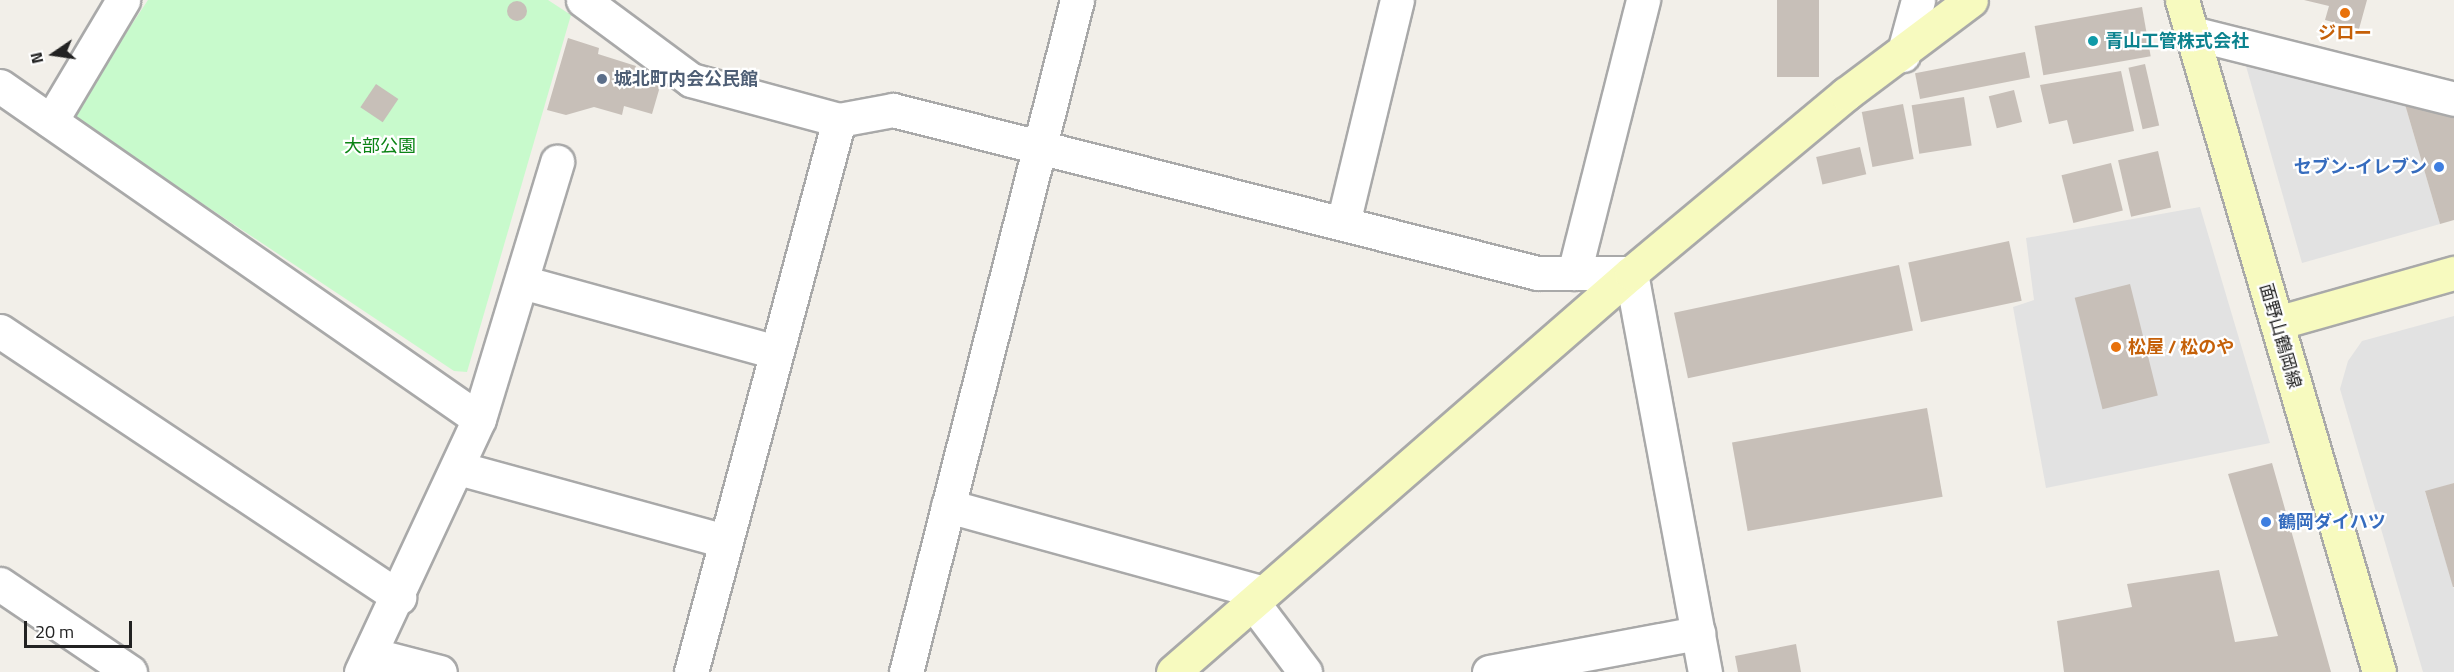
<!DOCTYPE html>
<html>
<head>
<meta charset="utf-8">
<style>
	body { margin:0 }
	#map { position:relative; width:2454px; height:672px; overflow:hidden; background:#f2efe9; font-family:"Titillium Web","Noto Sans JP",sans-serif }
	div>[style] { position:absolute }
	.park>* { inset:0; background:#c8facc }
	.parking>* { inset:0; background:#e2e2e2 }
	.building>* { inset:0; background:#c7bfb8; transform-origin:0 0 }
	.round { border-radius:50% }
	.roads { filter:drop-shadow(2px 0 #a9a9a9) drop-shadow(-2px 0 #a9a9a9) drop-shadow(0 2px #a9a9a9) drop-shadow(0 -2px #a9a9a9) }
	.street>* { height:33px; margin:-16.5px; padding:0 16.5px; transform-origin:16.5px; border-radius:16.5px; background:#fff }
	.secondary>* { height:33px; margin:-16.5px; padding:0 16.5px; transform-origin:16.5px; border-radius:16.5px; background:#f7fabf }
	.dots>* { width:16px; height:16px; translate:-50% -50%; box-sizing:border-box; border:3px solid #fff; border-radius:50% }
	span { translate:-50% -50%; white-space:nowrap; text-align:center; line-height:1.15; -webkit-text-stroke:4.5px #fff; paint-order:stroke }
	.food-label { font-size:18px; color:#c56008; font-weight:700 }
	.left { translate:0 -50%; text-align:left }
	.culture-label { font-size:18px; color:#0d838f; font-weight:700 }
	.service-label { font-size:18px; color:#4e5e75; font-weight:700 }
	.park-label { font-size:18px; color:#0c8416 }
	.shop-label { font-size:18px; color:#366cbe; font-weight:700 }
	.right { translate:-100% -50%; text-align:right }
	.street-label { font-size:18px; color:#222 }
	.north { position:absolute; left:24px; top:24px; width:60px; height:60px; -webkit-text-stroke:4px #fff; paint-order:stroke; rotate:257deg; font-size:16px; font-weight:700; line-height:24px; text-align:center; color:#222 }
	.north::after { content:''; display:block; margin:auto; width:21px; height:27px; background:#222; clip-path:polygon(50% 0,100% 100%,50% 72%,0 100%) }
	.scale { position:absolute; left:24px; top:621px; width:108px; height:27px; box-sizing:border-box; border:3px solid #222; border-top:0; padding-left:8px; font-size:18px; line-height:21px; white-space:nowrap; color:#222; -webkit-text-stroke:4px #fff; paint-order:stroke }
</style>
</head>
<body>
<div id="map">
	<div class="park">
		<div style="clip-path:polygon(148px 0,548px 0,571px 15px,467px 372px,454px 371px,71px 116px)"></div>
	</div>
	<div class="parking">
		<div style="clip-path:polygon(2244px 59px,2404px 101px,2440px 224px,2302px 263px)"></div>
		<div style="clip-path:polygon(2200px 207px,2270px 443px,2046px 488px,2013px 307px,2034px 300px,2026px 238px)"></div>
		<div style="clip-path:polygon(2454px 316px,2454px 483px,2425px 492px,2454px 589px,2454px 672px,2423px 672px,2340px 389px,2348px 361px,2362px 341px)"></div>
	</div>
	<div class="building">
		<div style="left:1777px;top:0;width:42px;height:77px"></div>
		<div style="clip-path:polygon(2304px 0,2367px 0,2359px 29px,2325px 20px,2329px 6px)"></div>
		<div class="round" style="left:507px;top:1px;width:20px;height:20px"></div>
		<div style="left:2142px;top:7px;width:50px;height:109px;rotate:80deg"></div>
		<div style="clip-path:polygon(568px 38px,599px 48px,598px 54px,636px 66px,633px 75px,661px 83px,652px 114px,624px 106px,622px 115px,594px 107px,566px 115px,547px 110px)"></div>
		<div style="left:2025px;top:52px;width:26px;height:112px;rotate:79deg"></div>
		<div style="left:2145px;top:64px;width:63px;height:17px;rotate:77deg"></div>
		<div style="clip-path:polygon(2121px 71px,2134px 131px,2073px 144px,2067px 120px,2049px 124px,2040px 85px)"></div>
		<div style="left:376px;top:84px;width:27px;height:28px;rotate:34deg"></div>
		<div style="left:2014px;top:90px;width:33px;height:26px;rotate:76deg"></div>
		<div style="left:1964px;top:97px;width:49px;height:53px;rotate:81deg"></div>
		<div style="clip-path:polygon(2404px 101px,2454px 114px,2454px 220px,2440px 224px)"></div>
		<div style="left:1903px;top:104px;width:56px;height:42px;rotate:79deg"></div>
		<div style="left:1860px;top:147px;width:28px;height:45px;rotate:77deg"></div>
		<div style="left:2158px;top:151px;width:58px;height:41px;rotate:77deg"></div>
		<div style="left:2111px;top:163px;width:49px;height:51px;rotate:76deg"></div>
		<div style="left:2009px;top:241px;width:61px;height:103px;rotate:78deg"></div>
		<div style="left:1899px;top:265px;width:67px;height:230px;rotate:78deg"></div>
		<div style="left:2130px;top:284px;width:115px;height:57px;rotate:76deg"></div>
		<div style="left:1927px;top:408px;width:90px;height:198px;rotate:80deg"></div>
		<div style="clip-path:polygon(2272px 463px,2331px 672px,2064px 672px,2057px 621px,2132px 607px,2127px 584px,2219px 570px,2235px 642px,2278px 636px,2228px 474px)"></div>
		<div style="clip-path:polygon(2454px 483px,2454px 587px,2453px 587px,2425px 491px)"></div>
		<div style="clip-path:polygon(1796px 644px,1801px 672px,1738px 672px,1735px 656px)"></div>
	</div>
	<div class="roads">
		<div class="street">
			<div style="left:583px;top:0;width:134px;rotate:36.5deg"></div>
			<div style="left:691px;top:80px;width:153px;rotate:15.1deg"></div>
			<div style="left:839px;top:120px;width:55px;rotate:-10.5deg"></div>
			<div style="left:893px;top:110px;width:664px;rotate:14.2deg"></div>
			<div style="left:1537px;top:273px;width:94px"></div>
			<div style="left:1631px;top:273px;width:406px;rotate:79.5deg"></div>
			<div style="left:2192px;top:33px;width:270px;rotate:14.1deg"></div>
			<div style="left:1903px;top:55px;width:57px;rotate:-74.7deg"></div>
			<div style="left:0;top:86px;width:583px;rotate:34.81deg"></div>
			<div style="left:51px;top:121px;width:141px;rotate:-59.2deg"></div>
			<div style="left:1343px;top:223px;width:229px;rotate:-76.4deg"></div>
			<div style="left:1574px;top:273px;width:282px;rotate:-75.8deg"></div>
			<div style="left:522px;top:282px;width:263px;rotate:15.4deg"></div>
			<div style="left:0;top:331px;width:480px;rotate:33.7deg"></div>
			<div style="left:458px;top:468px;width:276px;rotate:15.3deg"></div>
			<div style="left:948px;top:506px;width:325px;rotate:15.4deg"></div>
			<div style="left:0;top:584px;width:157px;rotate:34.1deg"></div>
			<div style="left:1251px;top:600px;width:90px;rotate:53.1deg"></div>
			<div style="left:370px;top:654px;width:72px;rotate:14.4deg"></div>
			<div style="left:361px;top:672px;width:279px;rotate:-65deg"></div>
			<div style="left:479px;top:419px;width:269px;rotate:-73.1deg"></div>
			<div style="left:691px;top:672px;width:571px;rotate:-74.99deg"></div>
			<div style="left:906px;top:672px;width:693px;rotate:-75.72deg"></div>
			<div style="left:1489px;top:672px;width:213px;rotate:-10.6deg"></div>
		</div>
		<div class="secondary">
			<div style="left:2182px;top:0;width:700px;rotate:73.66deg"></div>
			<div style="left:2277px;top:323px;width:184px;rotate:-15.8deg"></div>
			<div style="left:1173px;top:672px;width:607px;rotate:-41.06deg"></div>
			<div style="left:1631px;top:273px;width:280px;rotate:-39.8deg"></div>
			<div style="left:1846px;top:94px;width:156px;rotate:-36.9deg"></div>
		</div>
	</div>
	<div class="dots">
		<div style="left:2345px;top:13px;background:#e8710a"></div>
		<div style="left:2093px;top:41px;background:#0f9aa8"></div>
		<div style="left:602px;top:79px;background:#5c6f8a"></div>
		<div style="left:2439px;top:167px;background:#3f7fe0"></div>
		<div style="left:2116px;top:347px;background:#e8710a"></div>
		<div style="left:2266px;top:522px;background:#3f7fe0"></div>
	</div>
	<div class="food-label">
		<span style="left:2345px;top:33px">ジロー</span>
		<span class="left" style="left:2128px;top:347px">松屋 / 松のや</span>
	</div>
	<div class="culture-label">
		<span class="left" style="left:2105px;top:41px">青山工管株式会社</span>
	</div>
	<div class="service-label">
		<span class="left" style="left:614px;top:79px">城北町内会公民館</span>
	</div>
	<div class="park-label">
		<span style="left:380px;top:146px">大部公園</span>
	</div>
	<div class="shop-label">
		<span class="right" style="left:2427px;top:167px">セブン-イレブン</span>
		<span class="left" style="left:2278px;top:522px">鶴岡ダイハツ</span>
	</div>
	<div class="street-label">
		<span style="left:2280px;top:336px;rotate:74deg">面野山鶴岡線</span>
	</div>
	<div class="north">N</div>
	<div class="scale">20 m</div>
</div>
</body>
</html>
